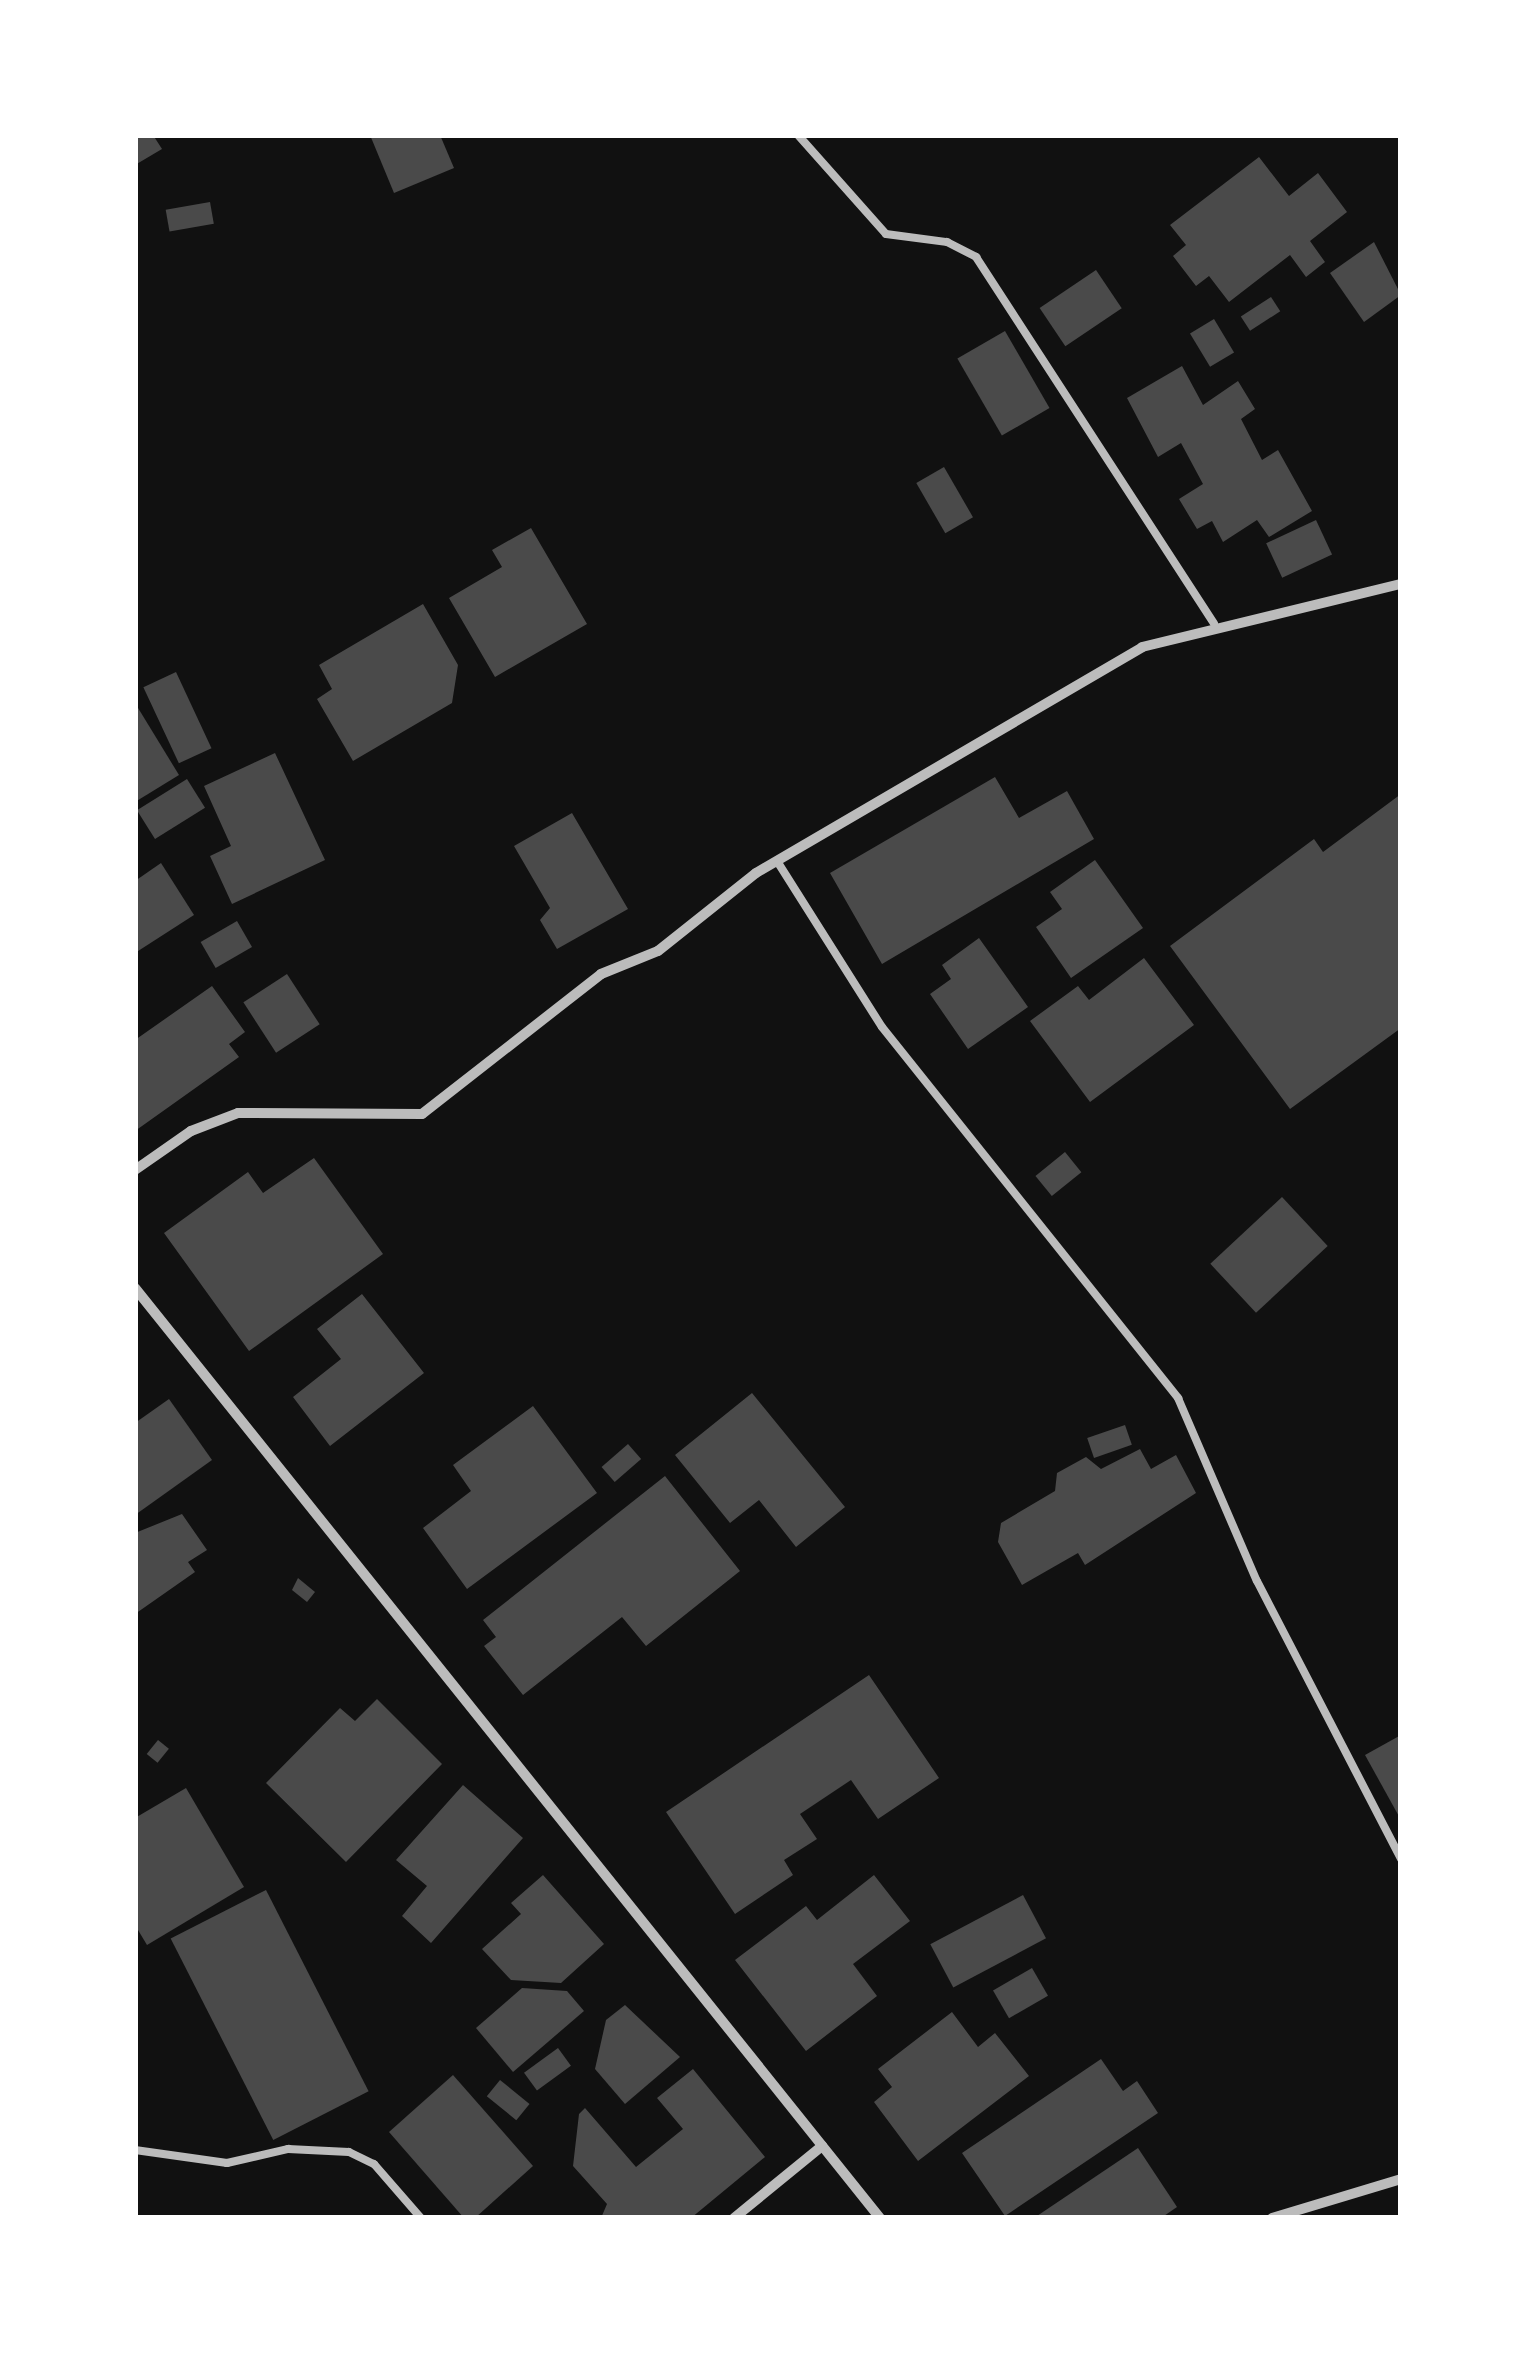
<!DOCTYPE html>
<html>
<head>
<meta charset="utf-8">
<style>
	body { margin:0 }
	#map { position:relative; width:1536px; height:2353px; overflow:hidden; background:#111; font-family:Commissioner,sans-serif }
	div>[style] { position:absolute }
	.building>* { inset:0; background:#4a4a4a; transform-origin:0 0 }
	.service>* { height:8px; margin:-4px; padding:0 4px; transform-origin:4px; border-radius:4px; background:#bcbcbc }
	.minor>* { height:10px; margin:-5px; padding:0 5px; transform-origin:5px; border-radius:5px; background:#bcbcbc }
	span { translate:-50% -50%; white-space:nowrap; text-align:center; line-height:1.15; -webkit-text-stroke:8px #fff; paint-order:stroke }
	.frame { position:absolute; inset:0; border:138px solid #fff; pointer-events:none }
</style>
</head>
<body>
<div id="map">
	<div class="building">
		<div style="clip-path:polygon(135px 135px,153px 135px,162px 149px,135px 165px)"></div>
		<div style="clip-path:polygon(370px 135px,440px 135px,454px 168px,394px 193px)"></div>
		<div style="clip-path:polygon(1259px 157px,1289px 196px,1318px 173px,1347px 212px,1310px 241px,1325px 262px,1306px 277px,1290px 255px,1229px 302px,1209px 276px,1196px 286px,1173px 256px,1186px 245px,1170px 225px)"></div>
		<div style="left:210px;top:202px;width:22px;height:45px;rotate:80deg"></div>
		<div style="clip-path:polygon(1374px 242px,1401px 295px,1364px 322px,1330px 273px)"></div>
		<div style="left:1096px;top:270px;width:46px;height:68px;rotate:56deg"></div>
		<div style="left:1271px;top:297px;width:17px;height:36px;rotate:57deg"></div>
		<div style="left:1214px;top:319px;width:39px;height:28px;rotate:59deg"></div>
		<div style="left:1005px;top:331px;width:89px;height:55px;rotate:60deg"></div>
		<div style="clip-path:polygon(1182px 366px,1203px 405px,1238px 381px,1255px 409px,1241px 419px,1262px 460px,1278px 450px,1312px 511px,1269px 537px,1257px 520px,1223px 542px,1212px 521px,1197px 529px,1179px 499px,1203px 484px,1181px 443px,1158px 457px,1127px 398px)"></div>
		<div style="left:944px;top:467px;width:58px;height:32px;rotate:60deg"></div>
		<div style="left:1316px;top:520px;width:38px;height:55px;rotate:65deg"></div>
		<div style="clip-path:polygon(531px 528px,587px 624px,495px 677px,449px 598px,502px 567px,492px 550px)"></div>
		<div style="clip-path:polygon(423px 604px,458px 665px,452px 703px,353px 761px,317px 699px,332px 689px,319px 665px)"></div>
		<div style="left:176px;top:672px;width:84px;height:36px;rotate:65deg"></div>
		<div style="clip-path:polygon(135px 703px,179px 775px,135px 802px)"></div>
		<div style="clip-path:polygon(275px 753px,325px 860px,232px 904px,210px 856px,231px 846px,204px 786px)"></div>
		<div style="clip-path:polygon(995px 777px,1019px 818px,1067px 791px,1094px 839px,882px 964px,830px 873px)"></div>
		<div style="left:187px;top:779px;width:34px;height:59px;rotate:58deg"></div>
		<div style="clip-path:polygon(1401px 794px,1401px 1028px,1290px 1109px,1170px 946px,1314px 839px,1323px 852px)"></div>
		<div style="clip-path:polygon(572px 813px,628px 909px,557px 949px,540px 920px,550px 908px,514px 846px)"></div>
		<div style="clip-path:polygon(1095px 860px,1143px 928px,1071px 978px,1036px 927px,1062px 909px,1050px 892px)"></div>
		<div style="clip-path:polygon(161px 863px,194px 915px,135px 953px,135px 881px)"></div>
		<div style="left:237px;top:921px;width:30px;height:42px;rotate:60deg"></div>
		<div style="clip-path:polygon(979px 938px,1028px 1007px,968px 1049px,930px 994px,951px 979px,942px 965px)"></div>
		<div style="clip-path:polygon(1144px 958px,1194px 1025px,1090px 1102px,1030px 1021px,1078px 986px,1089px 1000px)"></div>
		<div style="left:287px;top:974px;width:60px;height:52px;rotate:57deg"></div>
		<div style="clip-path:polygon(212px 986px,245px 1032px,229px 1044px,239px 1057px,135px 1131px,135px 1040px)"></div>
		<div style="left:1065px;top:1152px;width:26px;height:38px;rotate:51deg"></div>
		<div style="clip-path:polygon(314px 1158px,383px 1254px,249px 1351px,164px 1233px,248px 1172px,263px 1193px)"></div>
		<div style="left:1282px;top:1197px;width:67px;height:98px;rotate:47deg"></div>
		<div style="clip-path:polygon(362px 1294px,424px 1373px,330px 1446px,293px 1397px,341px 1359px,317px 1329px)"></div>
		<div style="clip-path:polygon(752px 1393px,845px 1507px,796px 1547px,759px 1500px,730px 1523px,675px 1455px)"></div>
		<div style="clip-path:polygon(169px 1399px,212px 1460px,135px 1515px,135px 1423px)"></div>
		<div style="clip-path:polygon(533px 1406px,597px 1493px,467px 1589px,423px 1528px,471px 1491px,453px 1465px)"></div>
		<div style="left:1125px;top:1425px;width:21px;height:40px;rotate:71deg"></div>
		<div style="left:628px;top:1444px;width:20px;height:35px;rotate:49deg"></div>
		<div style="clip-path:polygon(1140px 1449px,1151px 1469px,1176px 1455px,1196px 1493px,1085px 1565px,1078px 1553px,1022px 1585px,998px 1542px,1001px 1523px,1055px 1491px,1057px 1473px,1086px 1457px,1101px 1469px)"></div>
		<div style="clip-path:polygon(665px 1476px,740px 1571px,646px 1646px,622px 1617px,523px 1695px,484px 1646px,496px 1637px,483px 1620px)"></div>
		<div style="clip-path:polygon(182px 1514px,207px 1550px,188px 1562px,195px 1572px,135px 1614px,135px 1533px)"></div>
		<div style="clip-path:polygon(298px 1578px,315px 1592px,307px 1602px,292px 1590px)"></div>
		<div style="clip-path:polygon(869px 1675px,939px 1778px,878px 1819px,851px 1780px,800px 1814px,817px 1839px,784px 1860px,793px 1875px,735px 1914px,666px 1812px)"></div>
		<div style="clip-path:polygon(377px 1699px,442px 1764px,346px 1862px,266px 1783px,340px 1708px,355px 1721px)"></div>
		<div style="clip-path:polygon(1401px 1735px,1401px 1820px,1365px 1755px)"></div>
		<div style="left:158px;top:1740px;width:14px;height:18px;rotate:39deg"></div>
		<div style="clip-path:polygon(463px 1785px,523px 1838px,431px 1943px,402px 1916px,427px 1886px,396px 1860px)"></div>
		<div style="clip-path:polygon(186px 1788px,244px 1887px,147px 1945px,135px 1925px,135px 1818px)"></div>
		<div style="clip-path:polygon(543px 1875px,604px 1944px,561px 1983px,511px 1980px,482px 1949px,521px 1914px,511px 1903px)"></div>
		<div style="clip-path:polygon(874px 1875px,910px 1921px,853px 1964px,877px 1996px,806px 2051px,735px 1960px,806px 1906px,817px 1920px)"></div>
		<div style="left:266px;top:1890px;width:226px;height:107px;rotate:63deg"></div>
		<div style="left:1023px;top:1895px;width:49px;height:105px;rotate:62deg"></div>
		<div style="left:1032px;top:1968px;width:32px;height:45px;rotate:60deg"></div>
		<div style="clip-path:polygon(522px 1988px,567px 1991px,584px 2011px,513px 2072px,476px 2028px)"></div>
		<div style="clip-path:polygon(625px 2005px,680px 2057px,625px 2104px,595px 2069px,606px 2020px)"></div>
		<div style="clip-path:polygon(952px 2012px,978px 2047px,995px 2033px,1029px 2076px,918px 2161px,874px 2102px,892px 2087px,878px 2069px)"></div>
		<div style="left:558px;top:2048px;width:22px;height:42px;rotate:54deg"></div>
		<div style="clip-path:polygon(1101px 2059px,1123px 2091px,1137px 2081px,1158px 2113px,1005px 2216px,962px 2153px)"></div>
		<div style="clip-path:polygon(693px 2069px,765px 2157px,691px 2218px,601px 2218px,607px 2204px,573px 2166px,579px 2114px,585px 2108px,636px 2167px,683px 2129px,657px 2098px)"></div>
		<div style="clip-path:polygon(453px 2075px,533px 2166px,475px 2218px,464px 2218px,389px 2132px)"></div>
		<div style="left:500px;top:2080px;width:38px;height:21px;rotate:39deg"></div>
		<div style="clip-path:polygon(1138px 2148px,1177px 2207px,1161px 2218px,1034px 2218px)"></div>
	</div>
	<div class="service">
		<div style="left:798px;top:135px;width:132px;rotate:48.4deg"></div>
		<div style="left:886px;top:234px;width:62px;rotate:7.5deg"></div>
		<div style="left:947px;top:242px;width:33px;rotate:27deg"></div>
		<div style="left:976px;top:257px;width:437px;rotate:57deg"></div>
		<div style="left:777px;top:861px;width:196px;rotate:57.7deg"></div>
		<div style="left:882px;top:1027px;width:475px;rotate:51.4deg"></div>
		<div style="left:1178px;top:1398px;width:199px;rotate:66.7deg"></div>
		<div style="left:1257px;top:1581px;width:313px;rotate:62.6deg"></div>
		<div style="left:135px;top:2150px;width:93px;rotate:8deg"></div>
		<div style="left:227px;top:2163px;width:63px;rotate:-12.9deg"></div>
		<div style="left:288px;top:2149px;width:61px;rotate:2.8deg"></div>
		<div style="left:349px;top:2152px;width:28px;rotate:26deg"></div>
		<div style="left:374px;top:2164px;width:72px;rotate:49deg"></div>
	</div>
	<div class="minor">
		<div style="left:135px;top:1170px;width:68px;rotate:-34.9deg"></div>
		<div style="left:191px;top:1131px;width:50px;rotate:-21deg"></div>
		<div style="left:238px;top:1113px;width:184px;rotate:0.3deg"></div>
		<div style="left:422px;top:1114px;width:227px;rotate:-38deg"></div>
		<div style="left:601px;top:974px;width:61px;rotate:-22deg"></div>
		<div style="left:658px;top:951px;width:125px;rotate:-38.5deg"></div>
		<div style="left:756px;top:873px;width:447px;rotate:-30.3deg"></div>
		<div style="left:1142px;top:647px;width:267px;rotate:-13.7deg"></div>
		<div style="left:135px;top:1288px;width:1192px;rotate:51.3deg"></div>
		<div style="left:734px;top:2218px;width:114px;rotate:-39.3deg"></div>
		<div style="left:1272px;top:2218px;width:135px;rotate:-16.8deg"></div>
	</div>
	<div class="frame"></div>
</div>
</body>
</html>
